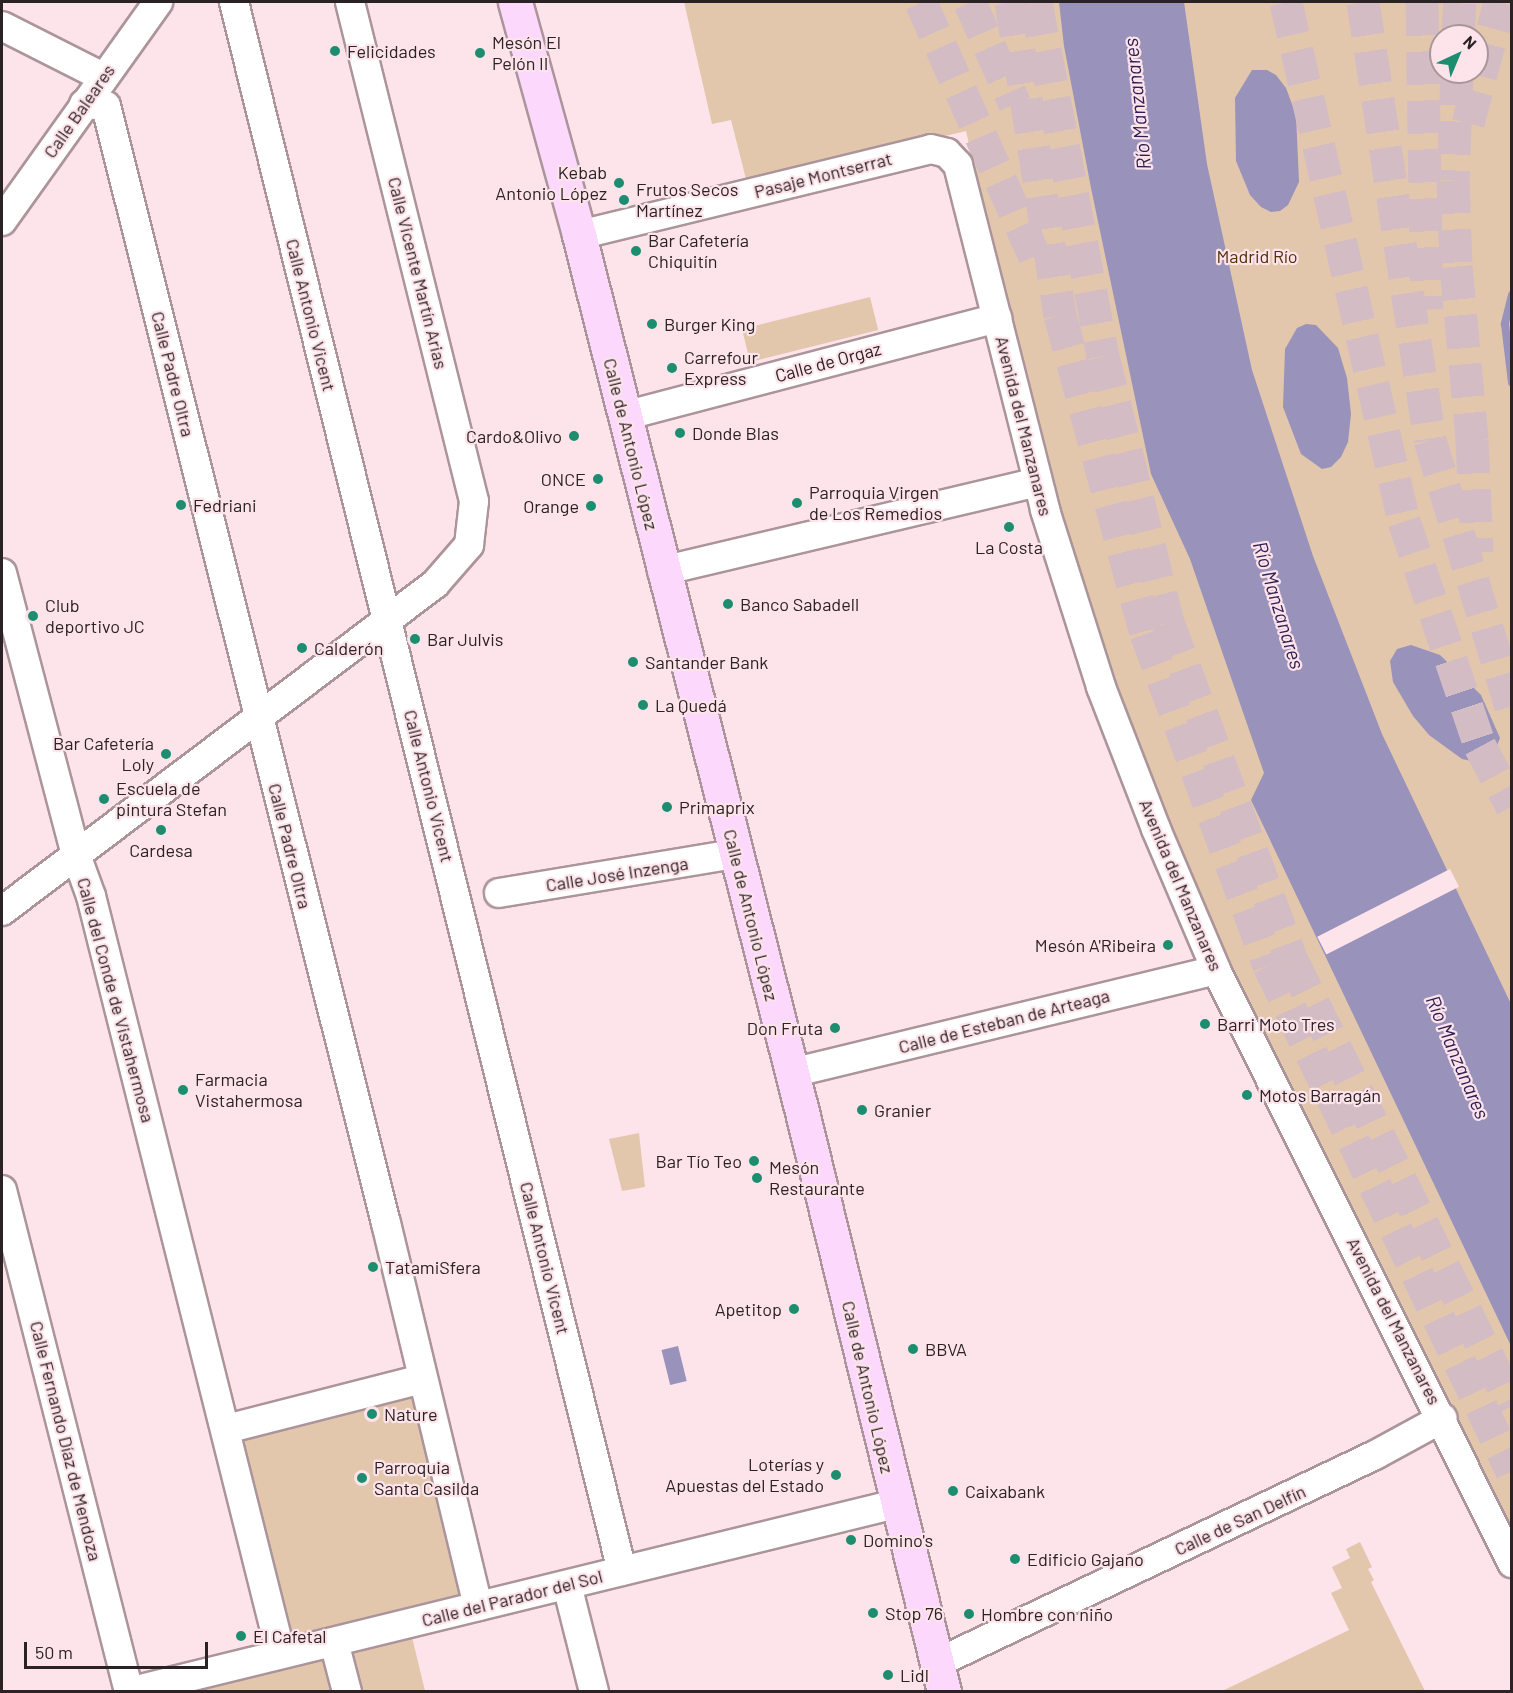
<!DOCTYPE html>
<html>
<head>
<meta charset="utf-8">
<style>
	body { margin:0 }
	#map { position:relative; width:1513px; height:1693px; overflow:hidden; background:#fde3ea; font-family:Barlow,sans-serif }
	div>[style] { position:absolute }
	.green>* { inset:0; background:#e2c7ad; transform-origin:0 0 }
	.water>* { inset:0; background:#9992ba; transform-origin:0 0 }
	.pier>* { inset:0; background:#fde3ea; transform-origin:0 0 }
	.stream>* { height:8px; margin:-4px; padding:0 4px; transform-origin:4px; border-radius:4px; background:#9992ba }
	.highway-tunnel>* { height:33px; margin-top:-16.5px; transform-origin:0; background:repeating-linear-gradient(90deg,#d3bcc3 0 33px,transparent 0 49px) }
	.roads { filter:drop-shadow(2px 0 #ab949a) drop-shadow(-2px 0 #ab949a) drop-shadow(0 2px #ab949a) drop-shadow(0 -2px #ab949a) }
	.minor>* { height:28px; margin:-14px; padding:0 14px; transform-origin:14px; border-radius:14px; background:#fff }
	.major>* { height:33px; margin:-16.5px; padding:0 16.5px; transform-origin:16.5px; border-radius:16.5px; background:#fdd8fd }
	.dots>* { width:16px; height:16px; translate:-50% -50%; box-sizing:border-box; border:3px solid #fde3ea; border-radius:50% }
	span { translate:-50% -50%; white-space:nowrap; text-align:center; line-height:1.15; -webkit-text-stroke:4.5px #fde3ea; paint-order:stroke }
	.poi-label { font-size:18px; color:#2b2225 }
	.left { translate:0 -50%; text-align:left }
	.right { translate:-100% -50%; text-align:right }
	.street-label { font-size:18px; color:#2b2225 }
	.park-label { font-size:18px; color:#513106 }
	.water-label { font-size:20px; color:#2d1f52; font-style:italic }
	.frame { position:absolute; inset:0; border:3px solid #2b2225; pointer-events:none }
	.north { position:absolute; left:1429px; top:24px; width:60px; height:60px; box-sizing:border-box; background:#fde3ea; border:2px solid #a9969b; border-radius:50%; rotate:44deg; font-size:16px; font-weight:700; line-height:24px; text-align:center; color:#2b2225 }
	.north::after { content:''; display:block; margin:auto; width:21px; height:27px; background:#1c8e6f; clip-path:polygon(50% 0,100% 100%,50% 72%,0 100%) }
	.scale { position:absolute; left:24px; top:1642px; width:184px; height:27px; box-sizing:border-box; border:3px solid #2b2225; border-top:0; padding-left:8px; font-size:18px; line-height:21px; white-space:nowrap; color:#2b2225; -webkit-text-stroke:4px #fde3ea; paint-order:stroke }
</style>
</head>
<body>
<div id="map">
	<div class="green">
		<div style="clip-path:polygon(evenodd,684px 2px,1511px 2px,1511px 1548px,1227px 964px,1133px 741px,1058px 522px,966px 131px,747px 183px,731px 120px,712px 124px,684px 2px,1441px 36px,1477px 36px,1477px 72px,1441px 72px,1441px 36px)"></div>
		<div style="left:870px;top:297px;width:34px;height:132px;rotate:76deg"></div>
		<div style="clip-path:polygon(639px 1133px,645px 1187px,622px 1191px,609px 1139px)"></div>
		<div style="clip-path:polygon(422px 1379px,478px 1606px,412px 1637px,425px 1691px,129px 1692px,281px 1654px,226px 1429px)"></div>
		<div style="clip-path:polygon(1360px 1542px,1372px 1567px,1368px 1569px,1374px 1580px,1371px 1582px,1425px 1691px,1222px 1691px,1349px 1630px,1331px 1593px,1342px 1588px,1332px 1567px,1350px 1558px,1346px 1549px)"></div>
	</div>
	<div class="water">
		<div style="clip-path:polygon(1059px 2px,1184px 2px,1207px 164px,1252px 370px,1313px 556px,1382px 734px,1511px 1004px,1511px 1346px,1251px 800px,1264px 773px,1190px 559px,1151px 474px,1091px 188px,1064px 46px)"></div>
		<div style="clip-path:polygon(1252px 70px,1267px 70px,1276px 75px,1286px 88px,1296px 115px,1299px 182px,1288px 205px,1280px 211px,1271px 212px,1261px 207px,1250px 195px,1236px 161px,1235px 98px)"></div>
		<div style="clip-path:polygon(1306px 324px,1316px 325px,1338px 348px,1347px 378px,1351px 414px,1348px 442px,1341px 457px,1331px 467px,1322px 469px,1301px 454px,1283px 407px,1285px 349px,1297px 328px)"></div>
		<div style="clip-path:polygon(1411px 645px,1440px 655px,1481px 695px,1500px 738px,1492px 758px,1476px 762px,1462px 759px,1429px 735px,1413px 716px,1393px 682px,1390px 661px,1397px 649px)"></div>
		<div style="left:678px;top:1346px;width:36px;height:17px;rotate:76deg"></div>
	</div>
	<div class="pier">
		<div style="left:1450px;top:869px;width:20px;height:149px;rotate:63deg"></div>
	</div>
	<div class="stream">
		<div style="left:1512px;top:295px;width:30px;rotate:104deg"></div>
		<div style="left:1505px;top:324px;width:59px;rotate:83.2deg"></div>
	</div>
	<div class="highway-tunnel">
		<div style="left:921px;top:2px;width:291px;rotate:65.9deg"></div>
		<div style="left:970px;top:2px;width:111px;rotate:66.2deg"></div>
		<div style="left:1011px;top:2px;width:317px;rotate:81.1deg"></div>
		<div style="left:1060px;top:315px;width:329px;rotate:74.9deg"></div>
		<div style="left:1146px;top:633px;width:354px;rotate:69.7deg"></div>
		<div style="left:1269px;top:965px;width:561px;rotate:64.35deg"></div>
		<div style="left:1036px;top:2px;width:360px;rotate:79.3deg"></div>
		<div style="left:1103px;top:356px;width:274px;rotate:76.3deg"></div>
		<div style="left:1168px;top:622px;width:360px;rotate:69.9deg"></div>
		<div style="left:1292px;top:960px;width:497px;rotate:63.7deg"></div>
		<div style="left:1286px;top:2px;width:532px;rotate:77.19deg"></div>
		<div style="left:1404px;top:521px;width:237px;rotate:71.3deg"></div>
		<div style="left:1480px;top:746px;width:68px;rotate:61.9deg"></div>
		<div style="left:1363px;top:2px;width:443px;rotate:81.3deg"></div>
		<div style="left:1430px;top:440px;width:282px;rotate:73.1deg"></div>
		<div style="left:1422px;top:2px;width:307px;rotate:89.1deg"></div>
		<div style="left:1458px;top:36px;width:34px;rotate:-87deg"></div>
		<div style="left:1457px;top:72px;width:108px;rotate:92.1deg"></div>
		<div style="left:1453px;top:180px;width:86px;rotate:88deg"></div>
		<div style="left:1456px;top:266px;width:175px;rotate:84.7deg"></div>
		<div style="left:1472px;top:440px;width:112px;rotate:87.4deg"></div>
		<div style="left:1468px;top:123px;width:125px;rotate:-75.2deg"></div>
	</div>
	<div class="roads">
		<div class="minor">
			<div style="left:234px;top:2px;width:1616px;rotate:76.11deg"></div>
			<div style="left:2px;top:26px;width:113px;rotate:26.8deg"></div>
			<div style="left:84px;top:104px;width:22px;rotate:5deg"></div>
			<div style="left:106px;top:106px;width:1152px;rotate:75.93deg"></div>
			<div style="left:386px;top:1223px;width:394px;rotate:76.5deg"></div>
			<div style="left:2px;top:221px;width:269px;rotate:-54.5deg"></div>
			<div style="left:579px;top:235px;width:362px;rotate:-13.7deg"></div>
			<div style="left:931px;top:149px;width:16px;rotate:14deg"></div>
			<div style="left:947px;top:153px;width:16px;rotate:47deg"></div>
			<div style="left:958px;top:165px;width:356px;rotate:75.8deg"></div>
			<div style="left:1045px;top:510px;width:186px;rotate:72.4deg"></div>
			<div style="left:1101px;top:687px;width:152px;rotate:68.8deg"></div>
			<div style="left:1156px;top:829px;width:153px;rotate:66.9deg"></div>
			<div style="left:1216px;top:970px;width:663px;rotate:63.47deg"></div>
			<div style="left:624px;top:416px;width:386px;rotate:-14.7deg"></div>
			<div style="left:662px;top:571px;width:386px;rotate:-13.3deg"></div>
			<div style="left:2px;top:573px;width:288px;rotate:75.3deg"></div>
			<div style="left:75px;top:852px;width:47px;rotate:70deg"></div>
			<div style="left:91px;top:896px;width:781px;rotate:75.93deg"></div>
			<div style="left:499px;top:893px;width:239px;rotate:-9.4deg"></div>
			<div style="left:2px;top:911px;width:543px;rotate:-37.06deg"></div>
			<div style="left:435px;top:584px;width:52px;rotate:-48.9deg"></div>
			<div style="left:469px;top:545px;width:44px;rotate:-83.5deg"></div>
			<div style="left:474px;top:501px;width:514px;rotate:-103.96deg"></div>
			<div style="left:791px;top:1073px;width:437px;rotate:-13.6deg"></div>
			<div style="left:2px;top:1190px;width:518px;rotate:75.8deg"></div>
			<div style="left:226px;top:1429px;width:202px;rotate:-14.3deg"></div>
			<div style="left:567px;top:1585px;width:110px;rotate:75.8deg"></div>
			<div style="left:334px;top:1642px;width:52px;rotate:75.4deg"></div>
			<div style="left:937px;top:1663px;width:485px;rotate:-25.4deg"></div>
			<div style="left:1375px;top:1455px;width:77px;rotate:-28.6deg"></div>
			<div style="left:128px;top:1692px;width:791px;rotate:-13.76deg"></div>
		</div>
		<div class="major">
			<div style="left:515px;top:2px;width:242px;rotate:74.6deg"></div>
			<div style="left:579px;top:235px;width:909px;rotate:75.73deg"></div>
			<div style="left:803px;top:1116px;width:593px;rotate:76.24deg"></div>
		</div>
	</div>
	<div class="dots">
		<div style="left:335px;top:51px;background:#1c8e6f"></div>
		<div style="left:480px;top:53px;background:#1c8e6f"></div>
		<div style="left:619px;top:183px;background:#1c8e6f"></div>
		<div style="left:624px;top:200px;background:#1c8e6f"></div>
		<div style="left:636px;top:251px;background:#1c8e6f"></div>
		<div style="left:652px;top:324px;background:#1c8e6f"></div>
		<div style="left:672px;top:368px;background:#1c8e6f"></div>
		<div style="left:680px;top:433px;background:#1c8e6f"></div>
		<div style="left:574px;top:436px;background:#1c8e6f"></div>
		<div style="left:598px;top:479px;background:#1c8e6f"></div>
		<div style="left:797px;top:503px;background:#1c8e6f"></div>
		<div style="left:181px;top:505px;background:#1c8e6f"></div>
		<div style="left:591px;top:506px;background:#1c8e6f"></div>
		<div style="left:1009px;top:527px;background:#1c8e6f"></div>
		<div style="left:728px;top:604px;background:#1c8e6f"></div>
		<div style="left:33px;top:616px;background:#1c8e6f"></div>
		<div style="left:415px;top:639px;background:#1c8e6f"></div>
		<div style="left:302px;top:648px;background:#1c8e6f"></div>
		<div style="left:633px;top:662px;background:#1c8e6f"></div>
		<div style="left:643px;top:705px;background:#1c8e6f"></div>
		<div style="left:166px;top:754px;background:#1c8e6f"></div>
		<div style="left:104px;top:799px;background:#1c8e6f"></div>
		<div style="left:667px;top:807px;background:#1c8e6f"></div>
		<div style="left:161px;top:830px;background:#1c8e6f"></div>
		<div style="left:1168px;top:945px;background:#1c8e6f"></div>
		<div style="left:1205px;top:1024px;background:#1c8e6f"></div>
		<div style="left:835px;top:1028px;background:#1c8e6f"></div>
		<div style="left:183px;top:1090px;background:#1c8e6f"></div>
		<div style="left:1247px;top:1095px;background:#1c8e6f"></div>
		<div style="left:862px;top:1110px;background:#1c8e6f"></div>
		<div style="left:754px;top:1161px;background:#1c8e6f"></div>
		<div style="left:757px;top:1178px;background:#1c8e6f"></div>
		<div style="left:373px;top:1267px;background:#1c8e6f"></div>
		<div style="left:794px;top:1309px;background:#1c8e6f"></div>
		<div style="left:913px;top:1349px;background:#1c8e6f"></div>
		<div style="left:372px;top:1414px;background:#1c8e6f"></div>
		<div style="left:836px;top:1475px;background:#1c8e6f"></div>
		<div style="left:362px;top:1478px;background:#1c8e6f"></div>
		<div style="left:953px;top:1491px;background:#1c8e6f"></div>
		<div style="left:851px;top:1540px;background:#1c8e6f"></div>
		<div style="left:1015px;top:1559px;background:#1c8e6f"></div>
		<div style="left:873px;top:1613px;background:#1c8e6f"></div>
		<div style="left:969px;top:1614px;background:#1c8e6f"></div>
		<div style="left:241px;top:1636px;background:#1c8e6f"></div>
		<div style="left:888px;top:1675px;background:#1c8e6f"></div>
	</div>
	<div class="poi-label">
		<span class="left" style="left:492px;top:53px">Mesón El<br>Pelón II</span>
		<span class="left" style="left:347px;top:51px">Felicidades</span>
		<span class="right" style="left:607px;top:183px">Kebab<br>Antonio López</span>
		<span class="left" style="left:636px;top:200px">Frutos Secos<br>Martínez</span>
		<span class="left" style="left:648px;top:251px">Bar Cafetería<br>Chiquitín</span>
		<span class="left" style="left:664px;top:324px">Burger King</span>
		<span class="left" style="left:684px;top:368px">Carrefour<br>Express</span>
		<span class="left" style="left:692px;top:433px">Donde Blas</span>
		<span class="right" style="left:562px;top:436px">Cardo&amp;Olivo</span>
		<span class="right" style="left:586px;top:479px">ONCE</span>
		<span class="left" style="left:809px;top:503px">Parroquia Virgen<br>de Los Remedios</span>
		<span class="left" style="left:193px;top:505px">Fedriani</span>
		<span class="right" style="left:579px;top:506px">Orange</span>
		<span style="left:1009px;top:547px">La Costa</span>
		<span class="left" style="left:740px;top:604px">Banco Sabadell</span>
		<span class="left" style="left:45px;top:616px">Club<br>deportivo JC</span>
		<span class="left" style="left:427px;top:639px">Bar Julvis</span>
		<span class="left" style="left:314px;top:648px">Calderón</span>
		<span class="left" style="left:645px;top:662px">Santander Bank</span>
		<span class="left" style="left:655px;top:705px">La Quedá</span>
		<span class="right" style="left:154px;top:754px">Bar Cafetería<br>Loly</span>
		<span class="left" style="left:116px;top:799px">Escuela de<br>pintura Stefan</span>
		<span class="left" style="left:679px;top:807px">Primaprix</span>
		<span style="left:161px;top:850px">Cardesa</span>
		<span class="right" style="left:1156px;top:945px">Mesón A'Ribeira</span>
		<span class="left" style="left:1217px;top:1024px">Barri Moto Tres</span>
		<span class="right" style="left:823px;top:1028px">Don Fruta</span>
		<span class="left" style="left:195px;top:1090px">Farmacia<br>Vistahermosa</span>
		<span class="left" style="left:1259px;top:1095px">Motos Barragán</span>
		<span class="left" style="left:874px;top:1110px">Granier</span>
		<span class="right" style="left:742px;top:1161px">Bar Tío Teo</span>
		<span class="left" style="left:769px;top:1178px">Mesón<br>Restaurante</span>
		<span class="left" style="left:385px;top:1267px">TatamiSfera</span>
		<span class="right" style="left:782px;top:1309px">Apetitop</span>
		<span class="left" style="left:925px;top:1349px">BBVA</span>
		<span class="left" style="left:384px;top:1414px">Nature</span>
		<span class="right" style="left:824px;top:1475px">Loterías y<br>Apuestas del Estado</span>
		<span class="left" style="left:374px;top:1478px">Parroquia<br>Santa Casilda</span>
		<span class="left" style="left:965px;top:1491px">Caixabank</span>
		<span class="left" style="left:863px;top:1540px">Domino's</span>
		<span class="left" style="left:1027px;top:1559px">Edificio Gajano</span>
		<span class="left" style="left:885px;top:1613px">Stop 76</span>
		<span class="left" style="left:981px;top:1614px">Hombre con niño</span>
		<span class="left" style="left:253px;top:1636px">El Cafetal</span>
		<span class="left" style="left:900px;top:1675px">Lidl</span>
	</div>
	<div class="street-label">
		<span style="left:79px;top:111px;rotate:-55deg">Calle Baleares</span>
		<span style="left:823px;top:175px;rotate:-14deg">Pasaje Montserrat</span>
		<span style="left:418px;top:273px;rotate:76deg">Calle Vicente Martín Arias</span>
		<span style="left:311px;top:315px;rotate:76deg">Calle Antonio Vicent</span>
		<span style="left:828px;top:362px;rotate:-15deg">Calle de Orgaz</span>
		<span style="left:173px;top:374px;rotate:76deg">Calle Padre Oltra</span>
		<span style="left:1024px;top:426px;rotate:76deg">Avenida del Manzanares</span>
		<span style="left:631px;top:444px;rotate:76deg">Calle de Antonio López</span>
		<span style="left:429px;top:786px;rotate:76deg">Calle Antonio Vicent</span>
		<span style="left:290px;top:846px;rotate:76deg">Calle Padre Oltra</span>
		<span style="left:617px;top:874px;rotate:-9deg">Calle José Inzenga</span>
		<span style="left:1181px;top:885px;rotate:67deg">Avenida del Manzanares</span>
		<span style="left:751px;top:915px;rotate:76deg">Calle de Antonio López</span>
		<span style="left:116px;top:1000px;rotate:75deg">Calle del Conde de Vistahermosa</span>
		<span style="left:1004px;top:1021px;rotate:-14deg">Calle de Esteban de Arteaga</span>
		<span style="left:545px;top:1258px;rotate:76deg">Calle Antonio Vicent</span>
		<span style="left:1394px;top:1321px;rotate:63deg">Avenida del Manzanares</span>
		<span style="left:868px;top:1387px;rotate:77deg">Calle de Antonio López</span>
		<span style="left:66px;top:1441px;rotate:76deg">Calle Fernando Díaz de Mendoza</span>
		<span style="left:1240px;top:1520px;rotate:-25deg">Calle de San Delfín</span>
		<span style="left:512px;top:1598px;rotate:-14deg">Calle del Parador del Sol</span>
	</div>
	<div class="park-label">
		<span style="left:1257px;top:256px">Madrid Río</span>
	</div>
	<div class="water-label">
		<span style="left:1137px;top:104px;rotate:-96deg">Río Manzanares</span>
		<span style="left:1279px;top:605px;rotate:73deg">Río Manzanares</span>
		<span style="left:1458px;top:1057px;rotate:67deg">Río Manzanares</span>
	</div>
	<div class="frame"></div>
	<div class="north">N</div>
	<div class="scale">50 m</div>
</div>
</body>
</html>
